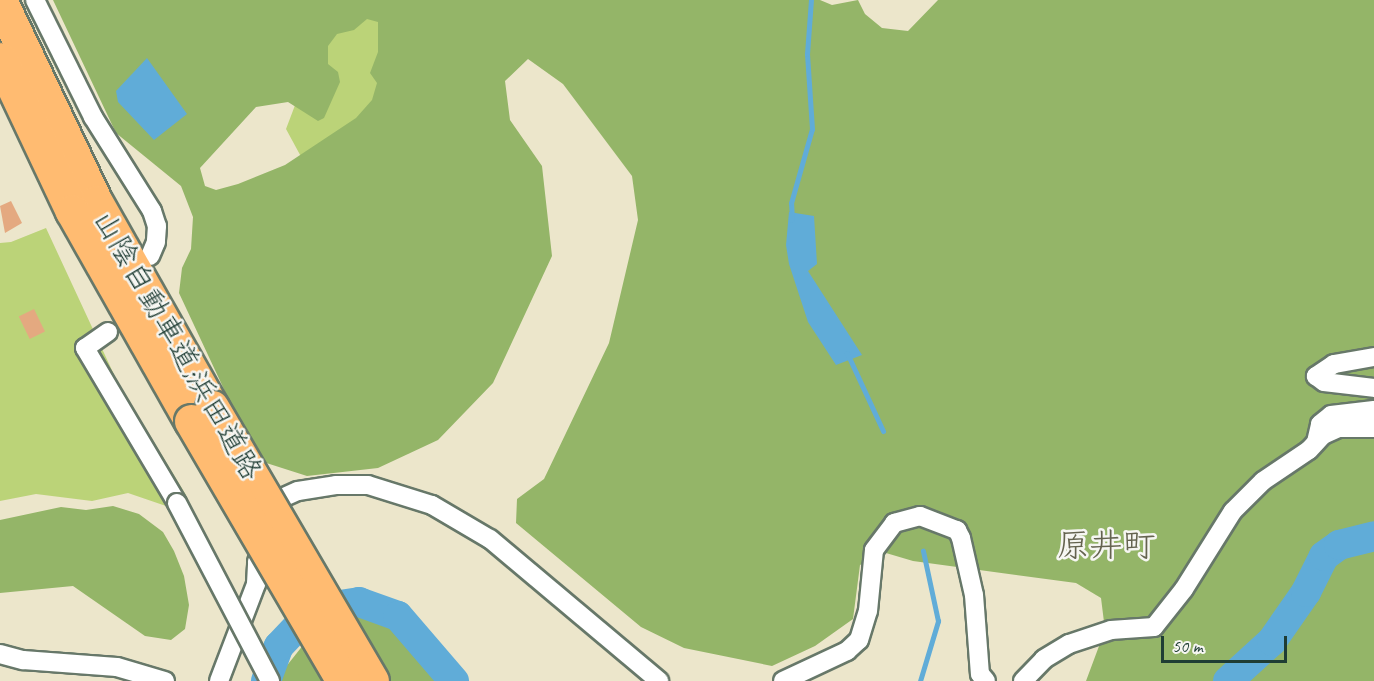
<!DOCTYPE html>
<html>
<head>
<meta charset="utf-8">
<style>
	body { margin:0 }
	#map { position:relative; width:1374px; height:681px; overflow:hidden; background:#ece6cb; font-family:Caveat,"Klee One",sans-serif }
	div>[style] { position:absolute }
	.green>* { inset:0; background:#bbd378 }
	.forest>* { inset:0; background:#94b568 }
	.water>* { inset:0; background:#60acd8 }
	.stream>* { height:5px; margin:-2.5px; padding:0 2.5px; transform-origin:2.5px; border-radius:2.5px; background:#60acd8 }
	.river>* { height:30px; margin:-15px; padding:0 15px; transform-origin:15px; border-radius:15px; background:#60acd8 }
	.building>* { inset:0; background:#e4a980; transform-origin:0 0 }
	.roads { filter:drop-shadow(2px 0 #677869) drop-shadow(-2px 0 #677869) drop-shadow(0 2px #677869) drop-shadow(0 -2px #677869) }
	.minor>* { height:18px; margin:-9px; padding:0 9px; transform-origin:9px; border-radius:9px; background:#fff }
	.motorway>* { height:33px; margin:-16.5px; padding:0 16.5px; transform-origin:16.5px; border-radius:16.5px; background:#ffbb71 }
	.bridges { filter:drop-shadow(2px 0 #677869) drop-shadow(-2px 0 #677869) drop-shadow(0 2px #677869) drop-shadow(0 -2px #677869) }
	.minor-bridge>* { height:18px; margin:-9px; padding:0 9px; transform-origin:9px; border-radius:9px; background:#fff }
	.motorway-bridge>* { height:33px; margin:-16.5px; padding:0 16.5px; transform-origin:16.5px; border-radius:16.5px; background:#ffbb71 }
	span { translate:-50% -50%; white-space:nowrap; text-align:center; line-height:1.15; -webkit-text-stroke:5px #f6f6f2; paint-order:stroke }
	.street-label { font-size:30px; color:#1f3d34 }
	.quarter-label { font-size:33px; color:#64634f }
	.scale { position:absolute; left:1161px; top:636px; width:126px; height:27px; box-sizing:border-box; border:3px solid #1f3d34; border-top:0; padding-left:8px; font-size:18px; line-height:21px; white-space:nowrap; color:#1f3d34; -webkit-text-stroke:4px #f6f6f2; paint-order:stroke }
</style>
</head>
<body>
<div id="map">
	<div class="green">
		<div style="clip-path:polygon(287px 0,426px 0,384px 119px,305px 164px,286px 129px,297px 100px)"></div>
		<div style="clip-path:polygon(46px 228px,117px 381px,186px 495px,166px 506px,128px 493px,92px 501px,36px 494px,0 501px,0 243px,11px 242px)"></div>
	</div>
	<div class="forest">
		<div style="clip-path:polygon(evenodd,53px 0,820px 0,832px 5px,858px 0,865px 14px,882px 28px,908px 31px,938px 0,1374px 0,1374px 681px,1086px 681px,1105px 630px,1101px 598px,1076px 583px,913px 561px,886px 553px,860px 565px,853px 619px,815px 646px,772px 666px,684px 648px,641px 627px,516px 523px,517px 499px,544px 479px,609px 343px,638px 220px,632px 176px,563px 84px,528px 59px,505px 81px,510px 120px,542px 166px,552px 256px,493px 383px,438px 440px,378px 468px,307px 476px,257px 460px,179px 293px,182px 268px,191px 249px,193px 217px,181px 186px,116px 133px,53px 0,367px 19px,378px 22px,378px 52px,370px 73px,377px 83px,372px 100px,356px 118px,285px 165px,238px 184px,216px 190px,205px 186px,200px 168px,256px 107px,288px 102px,318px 121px,324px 118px,340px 82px,338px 72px,328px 64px,328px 46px,337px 34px,354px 30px,367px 19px)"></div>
		<div style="clip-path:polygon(113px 506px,139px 514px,163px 532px,174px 551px,184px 576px,189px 605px,185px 629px,171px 640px,145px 636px,73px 586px,0 593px,0 520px,61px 507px,86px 510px)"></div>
		<div style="clip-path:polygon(345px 611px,392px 621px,441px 681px,279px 681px,281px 673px,323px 620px)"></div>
	</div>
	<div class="water">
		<div style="clip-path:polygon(147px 58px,187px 114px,154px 140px,118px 102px,116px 91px)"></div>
		<div style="clip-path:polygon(789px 212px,814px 216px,817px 264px,808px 271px,862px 355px,836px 365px,808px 322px,789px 264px,786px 245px)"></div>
	</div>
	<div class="stream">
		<div style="left:792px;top:220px;width:17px;rotate:-93deg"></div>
		<div style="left:791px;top:203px;width:77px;rotate:-74.2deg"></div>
		<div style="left:812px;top:129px;width:75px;rotate:-93.8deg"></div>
		<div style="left:807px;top:54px;width:54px;rotate:-85.8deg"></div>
		<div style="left:847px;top:353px;width:86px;rotate:65.2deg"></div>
		<div style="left:920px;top:681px;width:63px;rotate:-73.3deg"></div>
		<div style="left:938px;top:621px;width:72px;rotate:-102.1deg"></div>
	</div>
	<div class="river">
		<div style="left:266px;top:681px;width:37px;rotate:-70deg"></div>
		<div style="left:279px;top:646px;width:51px;rotate:-46.6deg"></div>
		<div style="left:314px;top:609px;width:46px;rotate:-8.8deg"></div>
		<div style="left:359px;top:602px;width:41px;rotate:19.7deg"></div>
		<div style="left:398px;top:616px;width:86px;rotate:49.3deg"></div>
		<div style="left:1228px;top:681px;width:59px;rotate:-42.3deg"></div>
		<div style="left:1272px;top:641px;width:60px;rotate:-55.2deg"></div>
		<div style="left:1306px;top:592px;width:40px;rotate:-63.4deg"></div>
		<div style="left:1324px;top:556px;width:19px;rotate:-36deg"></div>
		<div style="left:1339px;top:545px;width:36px;rotate:-14deg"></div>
	</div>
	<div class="building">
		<div style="clip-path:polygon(11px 201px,22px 223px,5px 233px,0 206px)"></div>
		<div style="left:34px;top:309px;width:25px;height:17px;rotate:64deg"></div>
	</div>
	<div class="roads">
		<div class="minor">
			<div style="left:35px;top:0;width:131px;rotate:63.6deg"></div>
			<div style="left:93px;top:117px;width:111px;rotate:57.9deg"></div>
			<div style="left:152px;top:211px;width:16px;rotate:72deg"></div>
			<div style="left:157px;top:226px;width:16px;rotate:94deg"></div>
			<div style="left:156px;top:242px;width:15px;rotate:113deg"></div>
			<div style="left:108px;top:332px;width:28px;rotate:145deg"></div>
			<div style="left:85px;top:348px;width:180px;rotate:59.3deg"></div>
			<div style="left:1374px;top:357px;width:41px;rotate:170.1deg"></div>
			<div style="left:1334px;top:364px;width:22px;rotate:146deg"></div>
			<div style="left:1316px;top:376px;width:10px;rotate:37deg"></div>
			<div style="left:1324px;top:382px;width:50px;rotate:6.8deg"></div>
			<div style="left:1316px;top:442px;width:18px;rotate:-77deg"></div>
			<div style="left:1320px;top:424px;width:14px;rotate:-39deg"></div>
			<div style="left:1331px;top:415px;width:43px;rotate:-6.6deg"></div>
			<div style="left:274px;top:518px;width:22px;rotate:-68deg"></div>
			<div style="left:282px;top:498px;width:17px;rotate:-24deg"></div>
			<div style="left:298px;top:491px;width:38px;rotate:-9deg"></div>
			<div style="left:336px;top:485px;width:32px"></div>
			<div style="left:368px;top:485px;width:67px;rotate:17.4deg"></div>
			<div style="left:432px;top:505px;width:67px;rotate:30.4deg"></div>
			<div style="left:490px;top:539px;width:221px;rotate:40deg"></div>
			<div style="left:0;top:654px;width:24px;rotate:15deg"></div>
			<div style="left:23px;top:660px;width:94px;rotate:4.3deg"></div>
			<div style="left:117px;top:667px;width:50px;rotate:16.3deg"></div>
			<div style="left:219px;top:681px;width:104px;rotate:-69.1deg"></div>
			<div style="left:256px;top:584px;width:22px;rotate:-87deg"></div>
			<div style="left:257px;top:562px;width:19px;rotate:-69deg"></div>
			<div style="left:783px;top:681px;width:71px;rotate:-25.1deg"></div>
			<div style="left:847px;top:651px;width:16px;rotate:-43deg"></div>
			<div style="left:859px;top:640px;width:30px;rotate:-73deg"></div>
			<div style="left:868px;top:611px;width:61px;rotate:-84.4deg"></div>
			<div style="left:874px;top:550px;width:34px;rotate:-53deg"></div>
			<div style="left:894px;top:523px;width:27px;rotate:-15deg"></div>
			<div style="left:920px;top:516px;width:40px;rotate:21deg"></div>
			<div style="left:957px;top:530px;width:9px;rotate:63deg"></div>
			<div style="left:961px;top:538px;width:58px;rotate:77.2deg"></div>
			<div style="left:974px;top:595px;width:79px;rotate:85.7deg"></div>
			<div style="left:980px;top:674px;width:9px;rotate:49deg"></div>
			<div style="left:1023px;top:681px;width:30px;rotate:-46deg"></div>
			<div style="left:1044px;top:659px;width:29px;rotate:-31deg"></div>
			<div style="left:1069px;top:644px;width:44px;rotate:-18.4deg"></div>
			<div style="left:1111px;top:630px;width:43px;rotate:-4deg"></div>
			<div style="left:1154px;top:627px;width:48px;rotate:-51.7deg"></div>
			<div style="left:1184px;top:589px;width:92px;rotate:-57.9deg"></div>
			<div style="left:1233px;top:511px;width:42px;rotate:-45deg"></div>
			<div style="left:1263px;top:481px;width:55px;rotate:-34deg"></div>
			<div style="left:1309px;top:450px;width:21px;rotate:-47deg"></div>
			<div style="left:1323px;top:435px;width:17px;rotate:-24deg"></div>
			<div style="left:1339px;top:428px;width:35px"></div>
		</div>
		<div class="motorway">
			<div style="left:0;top:0;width:224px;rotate:64.6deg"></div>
			<div style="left:96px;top:202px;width:236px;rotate:60.5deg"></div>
			<div style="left:0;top:59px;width:168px;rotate:64.7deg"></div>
			<div style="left:72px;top:211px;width:241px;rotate:60.5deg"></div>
		</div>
	</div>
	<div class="bridges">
		<div class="minor-bridge">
			<div style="left:177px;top:503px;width:201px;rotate:62.4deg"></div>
		</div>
		<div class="motorway-bridge">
			<div style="left:212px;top:407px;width:317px;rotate:59.7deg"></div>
			<div style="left:191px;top:421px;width:301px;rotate:59.7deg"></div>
		</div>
	</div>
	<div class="street-label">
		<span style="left:178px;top:345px;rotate:60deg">山陰自動車道;浜田道路</span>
	</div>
	<div class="quarter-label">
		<span style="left:1106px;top:546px">原井町</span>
	</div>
	<div class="scale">50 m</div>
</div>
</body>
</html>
